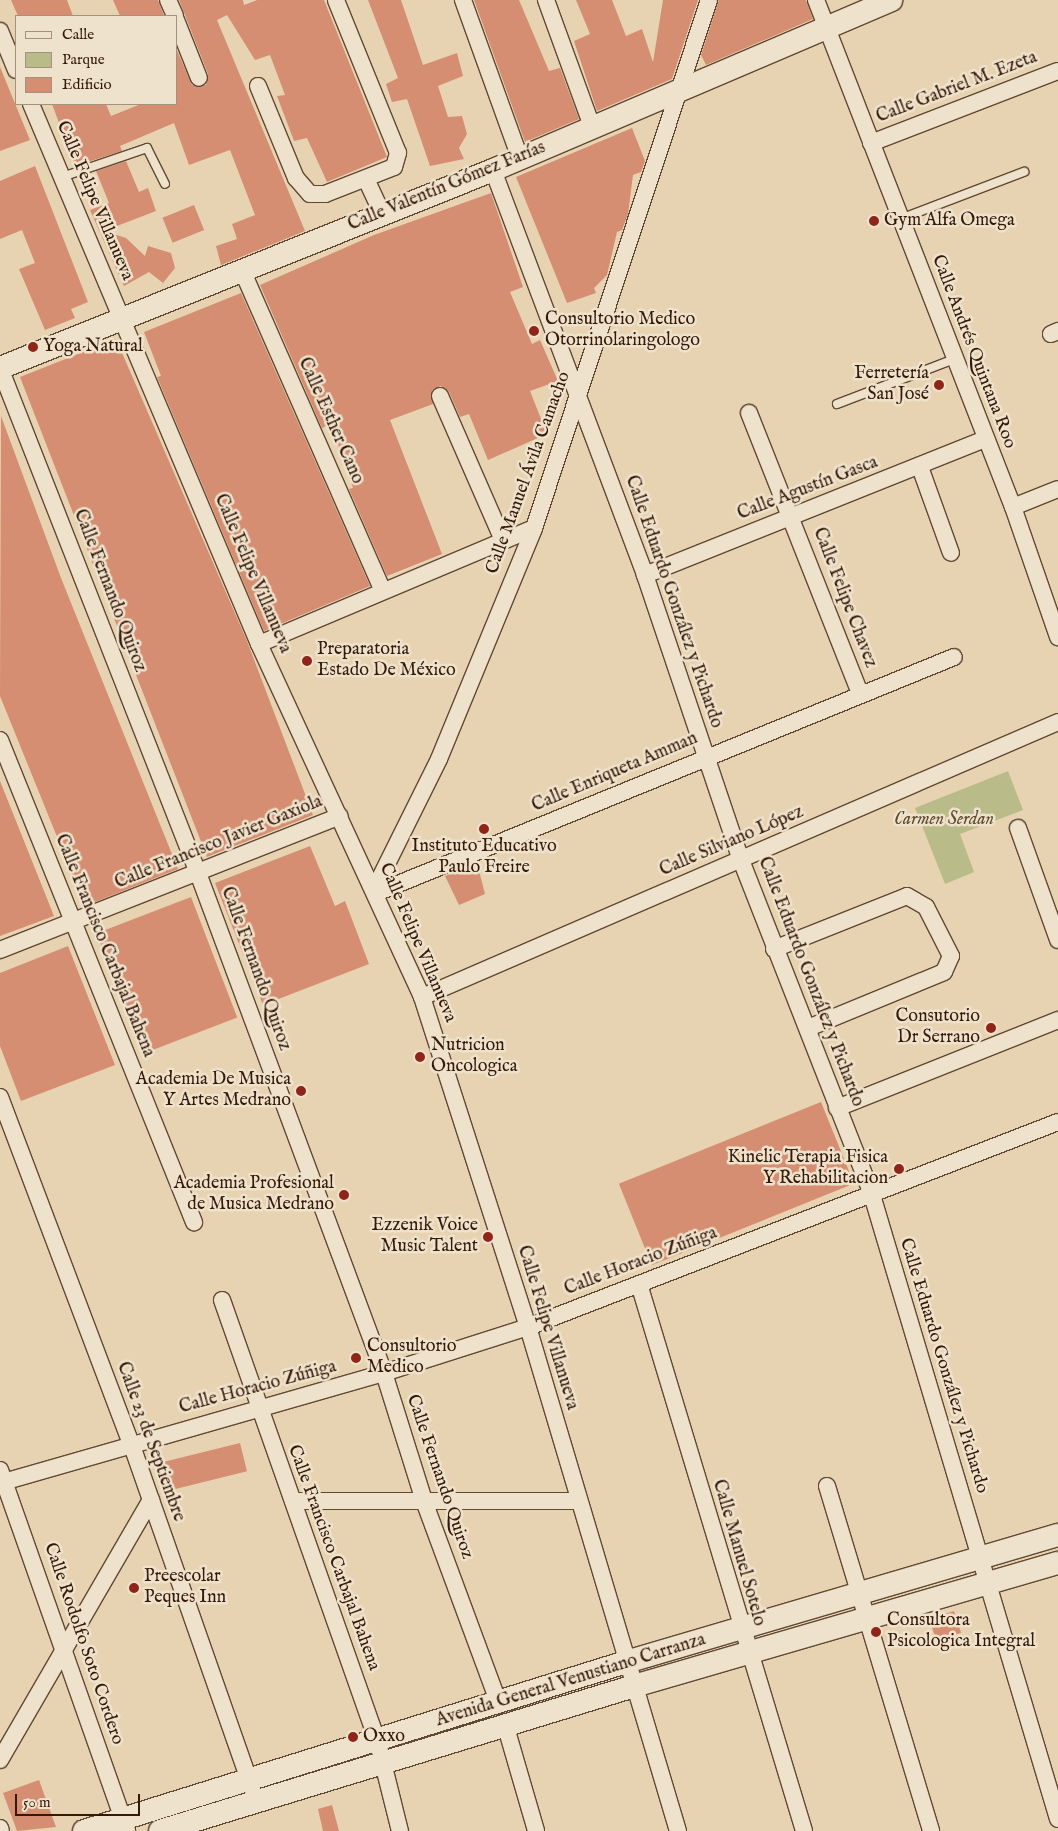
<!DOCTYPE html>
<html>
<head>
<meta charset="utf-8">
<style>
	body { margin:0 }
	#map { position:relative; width:1058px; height:1831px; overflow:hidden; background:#e7d3b1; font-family:"IM FELL English",serif }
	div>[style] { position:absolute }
	.green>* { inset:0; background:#b9bb89 }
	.building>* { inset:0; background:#d58e71; transform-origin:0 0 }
	.roads { filter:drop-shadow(1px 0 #614833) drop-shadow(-1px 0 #614833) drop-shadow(0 1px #614833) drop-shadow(0 -1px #614833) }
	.service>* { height:8px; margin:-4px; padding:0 4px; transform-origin:4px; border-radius:4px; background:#efe2cc }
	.minor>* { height:16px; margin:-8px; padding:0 8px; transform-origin:8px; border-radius:8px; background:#efe2cc }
	.secondary>* { height:22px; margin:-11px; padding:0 11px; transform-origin:11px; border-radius:11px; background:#efe2cc }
	.dots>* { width:14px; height:14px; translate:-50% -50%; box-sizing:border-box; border:2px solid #efe2cc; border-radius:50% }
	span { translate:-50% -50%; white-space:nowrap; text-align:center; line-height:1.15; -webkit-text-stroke:5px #efe2cc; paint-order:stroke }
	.street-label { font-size:18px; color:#341909 }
	.poi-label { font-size:18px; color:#341909 }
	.left { translate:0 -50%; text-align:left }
	.right { translate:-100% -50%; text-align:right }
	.park-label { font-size:18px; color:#5c4a2f; font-style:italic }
	.legend { position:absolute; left:15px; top:15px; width:162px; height:90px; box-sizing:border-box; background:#efe2cc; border:1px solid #a4927e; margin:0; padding:6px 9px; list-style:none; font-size:15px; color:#341909 }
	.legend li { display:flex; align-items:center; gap:10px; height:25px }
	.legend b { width:25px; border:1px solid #a4927e }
	.scale { position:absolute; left:15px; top:1794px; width:125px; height:22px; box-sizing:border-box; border:2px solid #341909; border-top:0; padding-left:6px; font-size:15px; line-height:18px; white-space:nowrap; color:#341909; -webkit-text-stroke:4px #efe2cc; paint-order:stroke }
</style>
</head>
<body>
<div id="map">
	<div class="green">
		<div style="clip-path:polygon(1008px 771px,1023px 810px,960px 834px,974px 872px,945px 884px,915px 808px)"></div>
	</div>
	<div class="building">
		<div style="clip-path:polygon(11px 0,67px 0,73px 16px,18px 16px)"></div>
		<div style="clip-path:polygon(113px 0,158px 0,164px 16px,120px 16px)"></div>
		<div style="clip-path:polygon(179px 0,243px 0,244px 5px,257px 0,324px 0,387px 157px,327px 182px,307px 138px,294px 141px,277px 96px,285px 95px,270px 55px,255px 60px,227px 15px,217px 20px,305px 231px,221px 265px,216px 246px,237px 239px,232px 224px,255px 215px,230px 150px,189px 165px,174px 123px,120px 146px,122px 151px,75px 166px,52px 104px,106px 104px,111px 116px,141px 104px,176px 104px,176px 48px,192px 85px,206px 85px,208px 74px)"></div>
		<div style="clip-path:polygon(368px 0,401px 0,423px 65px,457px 53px,463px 76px,438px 86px,448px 117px,462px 116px,467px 134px,459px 148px,464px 159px,430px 166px,407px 99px,392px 102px,386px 84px,398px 78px)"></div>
		<div style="clip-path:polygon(474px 0,519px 0,549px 71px,560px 68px,579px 119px,525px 142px)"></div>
		<div style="clip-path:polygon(576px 0,612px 0,626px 36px,642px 29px,653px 62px,663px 0,698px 0,672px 79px,597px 111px,574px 41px,590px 34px)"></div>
		<div style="clip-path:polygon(719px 0,806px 0,813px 19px,706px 65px,701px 55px)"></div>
		<div style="clip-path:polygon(0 67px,30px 140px,0 151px)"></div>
		<div style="clip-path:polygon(632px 128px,645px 161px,641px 172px,633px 175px,628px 214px,622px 230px,617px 232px,607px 275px,594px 288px,596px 293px,567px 303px,516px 177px)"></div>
		<div style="clip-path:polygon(126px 161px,139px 192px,148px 188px,156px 211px,104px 231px,126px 238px,145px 256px,148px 246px,171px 253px,175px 268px,163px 283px,149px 272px,124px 286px,90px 210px,109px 203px,96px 171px)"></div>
		<div style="clip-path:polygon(35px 166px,88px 302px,71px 309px,75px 318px,45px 330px,19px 269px,35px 263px,22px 230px,0 239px,0 181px)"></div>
		<div style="clip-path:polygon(491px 193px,523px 287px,510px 292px,532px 344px,540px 340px,558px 381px,530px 391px,547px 434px,488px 460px,469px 414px,460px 417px,449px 392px,441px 386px,432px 390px,433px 404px,390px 420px,442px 554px,387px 576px,349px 489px,353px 488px,331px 424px,322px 428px,260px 285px,374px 235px)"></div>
		<div style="left:194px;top:205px;width:27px;height:34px;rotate:68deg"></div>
		<div style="clip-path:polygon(241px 293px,370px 586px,264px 631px,157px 377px,161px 376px,144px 332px)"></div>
		<div style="clip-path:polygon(116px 339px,247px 641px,313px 815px,207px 857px,20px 377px)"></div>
		<div style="clip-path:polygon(1px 416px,61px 578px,178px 869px,85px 906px,0 696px)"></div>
		<div style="clip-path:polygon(0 781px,54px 916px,0 936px)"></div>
		<div style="clip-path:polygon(310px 846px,335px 906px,345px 901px,369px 964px,263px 1005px,215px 883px)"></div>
		<div style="clip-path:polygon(477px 863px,485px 894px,459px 905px,445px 876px)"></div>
		<div style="left:191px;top:897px;width:129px;height:101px;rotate:69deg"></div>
		<div style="clip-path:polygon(68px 946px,115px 1065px,21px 1101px,0 1046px,0 973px)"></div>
		<div style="left:821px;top:1102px;width:88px;height:218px;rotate:68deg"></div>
		<div style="left:240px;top:1443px;width:29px;height:78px;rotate:76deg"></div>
		<div style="left:954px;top:1611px;width:23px;height:26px;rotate:72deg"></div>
		<div style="clip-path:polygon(39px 1780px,56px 1827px,17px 1831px,3px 1793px)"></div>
		<div style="clip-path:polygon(332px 1805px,339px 1831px,323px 1831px,318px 1809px)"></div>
	</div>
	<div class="roads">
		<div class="service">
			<div style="left:62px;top:177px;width:90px;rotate:-18.8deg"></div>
			<div style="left:147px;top:148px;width:40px;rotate:63.4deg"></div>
			<div style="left:900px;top:219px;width:133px;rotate:-20.8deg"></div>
			<div style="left:837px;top:404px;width:125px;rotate:-21deg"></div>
		</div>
		<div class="minor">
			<div style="left:168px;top:0;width:17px;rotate:66deg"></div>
			<div style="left:463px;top:0;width:168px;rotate:70.2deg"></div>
			<div style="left:546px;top:0;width:137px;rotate:70deg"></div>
			<div style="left:816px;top:0;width:544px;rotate:68.77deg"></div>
			<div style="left:1013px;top:507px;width:138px;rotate:70.9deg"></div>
			<div style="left:176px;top:20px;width:62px;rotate:68.4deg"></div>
			<div style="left:0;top:31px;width:42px;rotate:67.7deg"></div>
			<div style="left:258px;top:86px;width:100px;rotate:67.6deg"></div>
			<div style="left:296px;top:178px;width:21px;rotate:49deg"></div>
			<div style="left:310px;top:194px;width:15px"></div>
			<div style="left:325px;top:194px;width:74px;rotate:-21.4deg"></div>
			<div style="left:394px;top:167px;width:15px;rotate:-74deg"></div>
			<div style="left:398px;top:153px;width:165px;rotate:-112.1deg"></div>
			<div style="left:31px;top:104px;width:586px;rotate:67.11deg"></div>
			<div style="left:259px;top:644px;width:389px;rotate:65.2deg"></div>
			<div style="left:422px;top:997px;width:347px;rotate:72.2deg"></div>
			<div style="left:528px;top:1327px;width:526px;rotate:73.43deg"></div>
			<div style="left:871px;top:143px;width:200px;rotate:-21.1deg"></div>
			<div style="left:493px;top:170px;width:433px;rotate:69.4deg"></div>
			<div style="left:645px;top:575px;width:301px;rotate:71.4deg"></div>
			<div style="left:741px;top:860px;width:360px;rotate:68.6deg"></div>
			<div style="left:872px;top:1195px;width:651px;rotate:73.4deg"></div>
			<div style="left:366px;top:179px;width:38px;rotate:65deg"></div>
			<div style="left:242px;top:270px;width:348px;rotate:66.3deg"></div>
			<div style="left:1051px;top:334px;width:8px;rotate:-23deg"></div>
			<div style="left:0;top:368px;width:542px;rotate:68.59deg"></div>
			<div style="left:198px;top:873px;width:533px;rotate:69.59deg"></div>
			<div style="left:384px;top:1373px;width:134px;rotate:72.6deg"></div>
			<div style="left:424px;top:1501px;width:213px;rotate:69.7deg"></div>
			<div style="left:440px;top:396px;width:155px;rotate:66.4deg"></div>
			<div style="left:749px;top:413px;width:301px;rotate:68.4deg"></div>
			<div style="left:920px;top:467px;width:91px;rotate:70.2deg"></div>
			<div style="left:1013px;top:507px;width:48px;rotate:-21.8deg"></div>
			<div style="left:645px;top:575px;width:366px;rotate:-21.8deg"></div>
			<div style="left:259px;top:644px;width:298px;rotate:-22.9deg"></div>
			<div style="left:0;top:740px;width:520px;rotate:68.08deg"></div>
			<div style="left:1018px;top:828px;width:119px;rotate:70.3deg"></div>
			<div style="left:374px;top:890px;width:146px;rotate:-63.6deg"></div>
			<div style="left:439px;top:759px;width:250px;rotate:-67.6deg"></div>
			<div style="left:534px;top:528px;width:556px;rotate:-71.66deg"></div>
			<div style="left:376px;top:893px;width:624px;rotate:-22.21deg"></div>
			<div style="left:774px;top:949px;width:143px;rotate:-21.7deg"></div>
			<div style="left:907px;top:896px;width:22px;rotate:30deg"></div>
			<div style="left:926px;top:907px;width:55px;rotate:63deg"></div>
			<div style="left:951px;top:956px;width:17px;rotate:114deg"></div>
			<div style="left:944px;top:972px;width:147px;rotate:157.6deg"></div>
			<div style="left:0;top:950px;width:365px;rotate:-21.5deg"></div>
			<div style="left:422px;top:997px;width:693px;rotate:-23.38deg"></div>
			<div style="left:0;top:1097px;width:370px;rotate:69.3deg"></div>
			<div style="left:131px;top:1443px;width:366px;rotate:70.7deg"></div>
			<div style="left:837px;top:1108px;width:238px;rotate:-21.7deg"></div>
			<div style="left:639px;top:1284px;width:571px;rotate:73.21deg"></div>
			<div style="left:222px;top:1300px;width:470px;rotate:70.6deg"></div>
			<div style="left:378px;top:1743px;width:91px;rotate:76deg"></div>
			<div style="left:0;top:1470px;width:383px;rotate:70.6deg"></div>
			<div style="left:0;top:1483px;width:399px;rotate:-16deg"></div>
			<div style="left:384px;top:1373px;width:151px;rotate:-17.7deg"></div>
			<div style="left:528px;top:1327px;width:568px;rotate:-21.15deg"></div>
			<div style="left:827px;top:1486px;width:360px;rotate:73.2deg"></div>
			<div style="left:293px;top:1501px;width:284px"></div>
			<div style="left:505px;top:1724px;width:111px;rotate:73.8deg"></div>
			<div style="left:0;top:1760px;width:301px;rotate:-59.9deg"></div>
			<div style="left:0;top:1828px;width:3px;rotate:72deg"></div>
		</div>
		<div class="secondary">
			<div style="left:0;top:368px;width:531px;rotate:-21.88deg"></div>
			<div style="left:493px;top:170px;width:433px;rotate:-23.1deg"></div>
			<div style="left:84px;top:1831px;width:568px;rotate:-17.32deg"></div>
			<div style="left:626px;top:1662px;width:450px;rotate:-16.4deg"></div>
			<div style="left:160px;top:1831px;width:496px;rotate:-17deg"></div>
			<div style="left:634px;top:1686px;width:441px;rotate:-16.2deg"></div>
		</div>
	</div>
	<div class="dots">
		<div style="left:874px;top:221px;background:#8f2418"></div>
		<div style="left:534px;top:331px;background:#8f2418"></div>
		<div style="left:33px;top:347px;background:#8f2418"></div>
		<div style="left:939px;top:385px;background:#8f2418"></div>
		<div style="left:307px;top:661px;background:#8f2418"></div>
		<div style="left:484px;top:829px;background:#8f2418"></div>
		<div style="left:991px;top:1028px;background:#8f2418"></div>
		<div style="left:420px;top:1057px;background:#8f2418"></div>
		<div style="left:301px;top:1091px;background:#8f2418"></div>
		<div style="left:899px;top:1169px;background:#8f2418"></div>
		<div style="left:344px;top:1195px;background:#8f2418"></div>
		<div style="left:488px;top:1237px;background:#8f2418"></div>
		<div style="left:356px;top:1358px;background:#8f2418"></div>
		<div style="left:134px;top:1588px;background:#8f2418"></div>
		<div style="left:876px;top:1632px;background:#8f2418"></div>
		<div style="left:353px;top:1737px;background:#8f2418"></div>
	</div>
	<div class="street-label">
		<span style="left:957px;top:88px;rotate:-21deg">Calle Gabriel M. Ezeta</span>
		<span style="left:447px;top:187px;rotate:-22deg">Calle Valentín Gómez Farías</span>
		<span style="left:94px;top:201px;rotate:67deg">Calle Felipe Villanueva</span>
		<span style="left:973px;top:352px;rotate:69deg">Calle Andrés Quintana Roo</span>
		<span style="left:330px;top:421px;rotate:66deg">Calle Esther Cano</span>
		<span style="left:529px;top:473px;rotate:-70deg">Calle Manuel Ávila Camacho</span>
		<span style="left:808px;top:489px;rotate:-21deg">Calle Agustín Gasca</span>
		<span style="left:252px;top:574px;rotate:67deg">Calle Felipe Villanueva</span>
		<span style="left:109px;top:591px;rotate:69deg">Calle Fernando Quiroz</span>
		<span style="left:844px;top:598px;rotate:69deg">Calle Felipe Chavez</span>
		<span style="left:673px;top:602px;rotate:71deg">Calle Eduardo González y Pichardo</span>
		<span style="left:615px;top:773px;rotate:-23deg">Calle Enriqueta Amman</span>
		<span style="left:732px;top:842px;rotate:-23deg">Calle Silviano López</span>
		<span style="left:219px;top:843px;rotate:-22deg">Calle Francisco Javier Gaxiola</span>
		<span style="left:417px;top:943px;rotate:67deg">Calle Felipe Villanueva</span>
		<span style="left:104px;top:946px;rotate:68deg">Calle Francisco Carbajal Bahena</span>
		<span style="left:255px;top:969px;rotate:70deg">Calle Fernando Quiroz</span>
		<span style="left:810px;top:982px;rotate:69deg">Calle Eduardo González y Pichardo</span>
		<span style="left:641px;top:1262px;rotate:-21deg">Calle Horacio Zúñiga</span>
		<span style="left:547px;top:1328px;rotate:73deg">Calle Felipe Villanueva</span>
		<span style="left:943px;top:1366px;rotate:73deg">Calle Eduardo González y Pichardo</span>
		<span style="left:258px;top:1388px;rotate:-15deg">Calle Horacio Zúñiga</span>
		<span style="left:150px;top:1442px;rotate:70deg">Calle 23 de Septiembre</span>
		<span style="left:439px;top:1477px;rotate:71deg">Calle Fernando Quiroz</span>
		<span style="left:738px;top:1553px;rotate:74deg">Calle Manuel Sotelo</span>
		<span style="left:333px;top:1558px;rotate:70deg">Calle Francisco Carbajal Bahena</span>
		<span style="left:83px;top:1644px;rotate:71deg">Calle Rodolfo Soto Cordero</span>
		<span style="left:571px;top:1681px;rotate:-17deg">Avenida General Venustiano Carranza</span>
	</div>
	<div class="poi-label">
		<span class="left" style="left:884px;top:221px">Gym Alfa Omega</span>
		<span class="left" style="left:545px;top:331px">Consultorio Medico<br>Otorrinolaringologo</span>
		<span class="left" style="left:43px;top:347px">Yoga Natural</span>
		<span class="right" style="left:929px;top:385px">Ferretería<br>San José</span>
		<span class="left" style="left:317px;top:661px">Preparatoria<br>Estado De México</span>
		<span style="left:484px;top:858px">Instituto Educativo<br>Paulo Freire</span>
		<span class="right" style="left:980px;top:1028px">Consutorio<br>Dr Serrano</span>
		<span class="left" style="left:431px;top:1057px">Nutricion<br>Oncologica</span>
		<span class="right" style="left:291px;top:1091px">Academia De Musica<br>Y Artes Medrano</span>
		<span class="right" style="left:888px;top:1169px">Kinelic Terapia Fisica<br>Y Rehabilitacion</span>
		<span class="right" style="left:334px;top:1195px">Academia Profesional<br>de Musica Medrano</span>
		<span class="right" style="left:478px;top:1237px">Ezzenik Voice<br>Music Talent</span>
		<span class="left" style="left:367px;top:1358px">Consultorio<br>Medico</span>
		<span class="left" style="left:144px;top:1588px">Preescolar<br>Peques Inn</span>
		<span class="left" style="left:887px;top:1632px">Consultora<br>Psicologica Integral</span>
		<span class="left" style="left:363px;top:1737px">Oxxo</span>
	</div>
	<div class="park-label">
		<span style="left:944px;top:820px">Carmen Serdan</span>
	</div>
	<ul class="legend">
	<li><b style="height:6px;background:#efe2cc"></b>Calle</li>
	<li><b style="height:14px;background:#b9bb89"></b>Parque</li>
	<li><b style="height:14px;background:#d58e71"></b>Edificio</li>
	</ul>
	<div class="scale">50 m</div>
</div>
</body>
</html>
